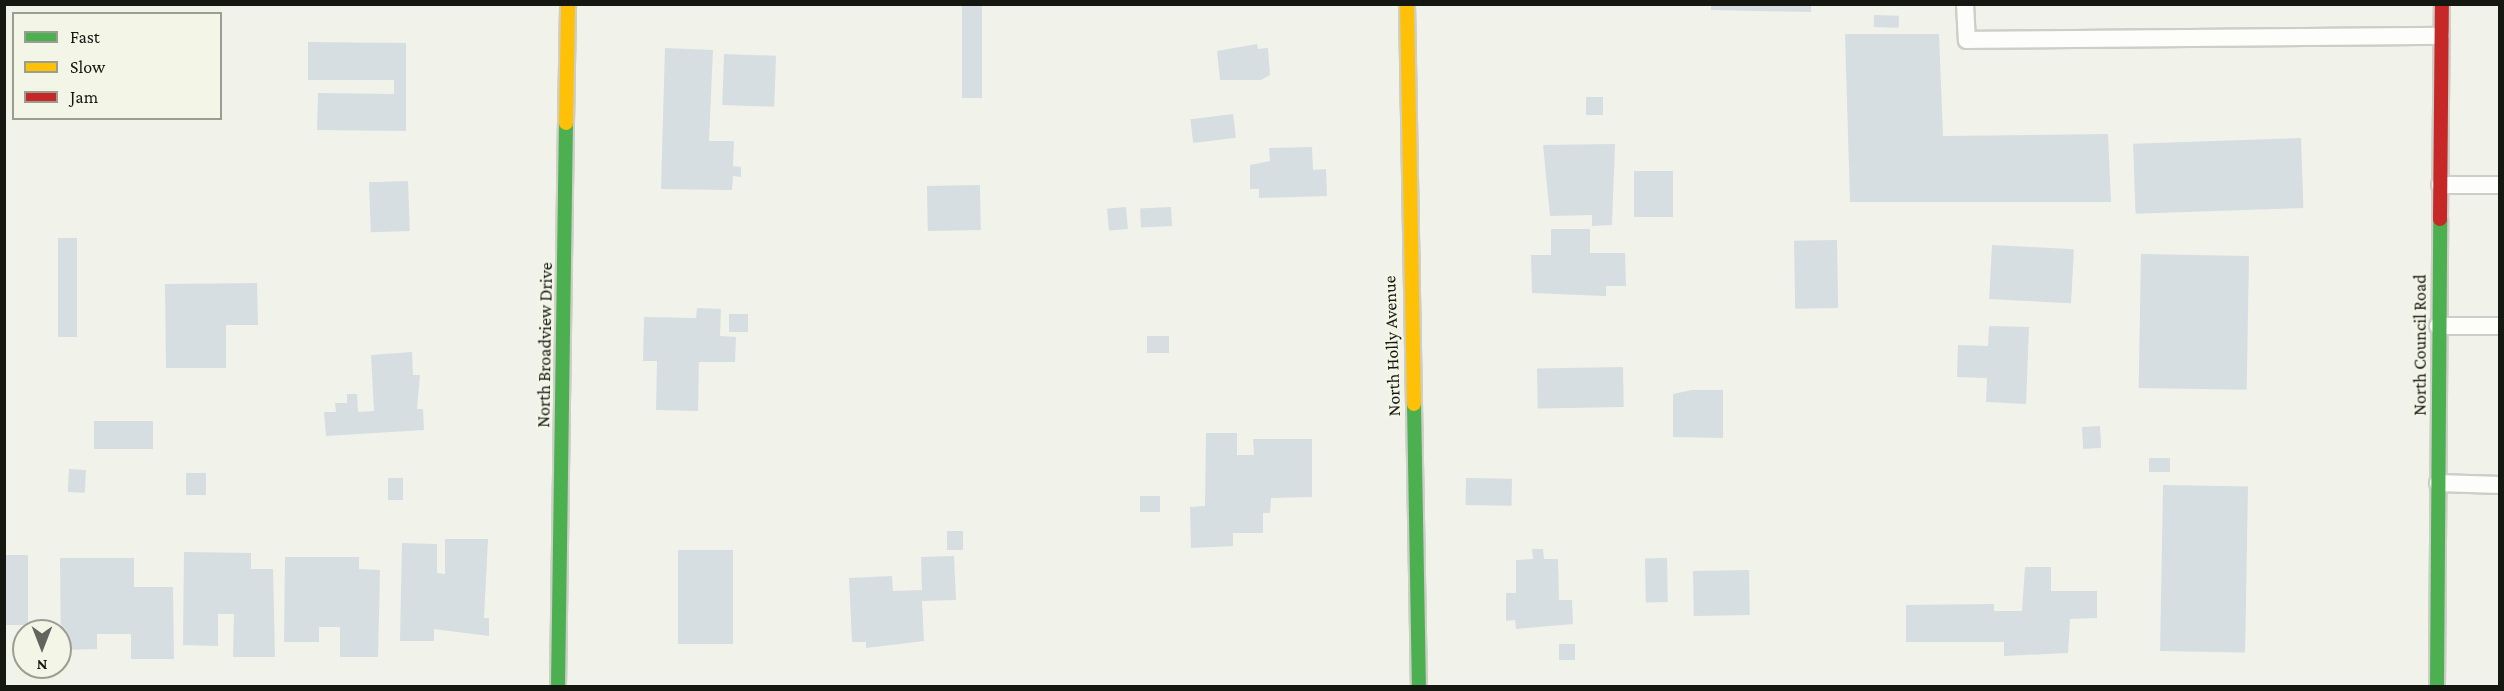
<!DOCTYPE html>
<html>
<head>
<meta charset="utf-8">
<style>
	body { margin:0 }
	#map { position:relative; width:2504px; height:691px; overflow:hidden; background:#f1f2ea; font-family:"Crimson Pro",serif }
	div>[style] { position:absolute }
	.building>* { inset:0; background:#d6dee2; transform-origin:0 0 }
	.roads { filter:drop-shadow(2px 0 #cecec8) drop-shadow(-2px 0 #cecec8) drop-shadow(0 2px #cecec8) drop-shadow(0 -2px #cecec8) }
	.lane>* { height:16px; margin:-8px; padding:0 8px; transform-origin:8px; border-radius:8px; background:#fdfdfc }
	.fast>* { height:14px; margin:-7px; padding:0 7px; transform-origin:7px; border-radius:7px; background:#4caf50 }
	.slow>* { height:14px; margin:-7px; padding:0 7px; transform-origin:7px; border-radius:7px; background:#ffc107 }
	.jam>* { height:14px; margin:-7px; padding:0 7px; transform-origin:7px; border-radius:7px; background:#c62828 }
	span { translate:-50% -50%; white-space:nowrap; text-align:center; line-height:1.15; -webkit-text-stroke:4.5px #f3f6e7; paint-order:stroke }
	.street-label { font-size:18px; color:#151711 }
	.frame { position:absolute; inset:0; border:6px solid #151711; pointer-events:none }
	.legend { position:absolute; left:12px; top:12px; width:210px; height:108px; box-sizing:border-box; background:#f3f6e7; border:2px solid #9a9d91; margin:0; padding:8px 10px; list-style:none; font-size:18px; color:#151711 }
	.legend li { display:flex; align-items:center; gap:12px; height:30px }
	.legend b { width:30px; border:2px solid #9a9d91 }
	.north { position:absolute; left:12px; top:619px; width:60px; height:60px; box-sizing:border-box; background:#f3f6e7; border:2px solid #9a9d91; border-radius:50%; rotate:180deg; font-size:16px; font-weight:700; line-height:24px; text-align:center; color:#151711 }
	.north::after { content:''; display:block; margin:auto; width:21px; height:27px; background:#62645d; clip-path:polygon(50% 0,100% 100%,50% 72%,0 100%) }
</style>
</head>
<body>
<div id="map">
	<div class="building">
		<div style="clip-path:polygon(1711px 4px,1811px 4px,1811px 12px,1711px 10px)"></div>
		<div style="left:962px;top:6px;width:20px;height:92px"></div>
		<div style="left:1874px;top:15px;width:25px;height:12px;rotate:2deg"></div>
		<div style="clip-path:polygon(1845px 34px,1939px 34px,1943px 136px,2108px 134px,2111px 202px,1850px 202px)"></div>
		<div style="clip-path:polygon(308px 42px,406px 43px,406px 131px,317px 130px,318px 93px,394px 94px,394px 80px,308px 80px)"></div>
		<div style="clip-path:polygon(1257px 44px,1258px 49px,1268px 48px,1270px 75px,1261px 80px,1220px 80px,1217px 51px)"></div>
		<div style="clip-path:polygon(665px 48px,713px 50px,709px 141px,734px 141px,733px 166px,741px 167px,741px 177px,733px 176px,732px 190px,661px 189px)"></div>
		<div style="left:724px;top:54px;width:52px;height:51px;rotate:2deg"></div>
		<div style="left:1586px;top:97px;width:17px;height:18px"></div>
		<div style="left:1233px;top:114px;width:24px;height:43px;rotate:83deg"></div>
		<div style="left:2301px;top:138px;width:70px;height:168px;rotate:88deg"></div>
		<div style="clip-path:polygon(1615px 144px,1612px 225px,1592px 226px,1592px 215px,1550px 216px,1543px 145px)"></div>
		<div style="clip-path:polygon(1312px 147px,1313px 170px,1326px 169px,1327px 196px,1259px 198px,1259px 189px,1250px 189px,1250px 165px,1270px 161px,1269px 148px)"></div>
		<div style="left:1634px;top:171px;width:39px;height:46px"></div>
		<div style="left:408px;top:181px;width:50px;height:39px;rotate:88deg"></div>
		<div style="left:980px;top:185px;width:45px;height:53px;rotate:89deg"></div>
		<div style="left:1126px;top:207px;width:22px;height:19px;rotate:85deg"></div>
		<div style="left:1171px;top:207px;width:19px;height:31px;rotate:87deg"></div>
		<div style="clip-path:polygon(1551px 229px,1590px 229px,1590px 253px,1625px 253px,1626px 286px,1606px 286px,1606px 296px,1532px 293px,1531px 255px,1551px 255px)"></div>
		<div style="left:58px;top:238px;width:19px;height:99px"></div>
		<div style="left:1837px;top:240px;width:68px;height:43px;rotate:89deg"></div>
		<div style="left:1992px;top:245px;width:82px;height:54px;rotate:3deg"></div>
		<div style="left:2141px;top:254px;width:108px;height:134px;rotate:1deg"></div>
		<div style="clip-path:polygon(257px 283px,258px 325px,226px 325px,226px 368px,166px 368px,165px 284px)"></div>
		<div style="clip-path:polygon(697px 308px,721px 309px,720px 336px,736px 337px,735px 362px,699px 362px,698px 411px,656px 410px,657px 361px,643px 361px,644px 317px,696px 318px)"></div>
		<div style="left:748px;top:314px;width:18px;height:19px;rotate:90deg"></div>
		<div style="clip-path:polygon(1989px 326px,2029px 327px,2026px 404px,1986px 402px,1987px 378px,1957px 377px,1958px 345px,1988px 346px)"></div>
		<div style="left:1169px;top:336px;width:17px;height:22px;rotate:90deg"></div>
		<div style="clip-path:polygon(412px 352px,413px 375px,420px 375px,417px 409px,423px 409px,424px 430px,326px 436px,324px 412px,336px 412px,335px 403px,347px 403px,347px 394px,357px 394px,358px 412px,374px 411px,371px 355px)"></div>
		<div style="left:1623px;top:367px;width:40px;height:86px;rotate:89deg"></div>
		<div style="clip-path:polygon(1692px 390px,1723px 390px,1723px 438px,1673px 437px,1673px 394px)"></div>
		<div style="left:94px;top:421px;width:59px;height:28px"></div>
		<div style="left:2100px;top:426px;width:22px;height:18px;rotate:87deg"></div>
		<div style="clip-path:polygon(1206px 433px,1237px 433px,1237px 455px,1254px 455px,1253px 439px,1312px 439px,1312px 497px,1271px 498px,1270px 513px,1263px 513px,1263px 533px,1233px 533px,1233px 546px,1191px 548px,1190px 507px,1205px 506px)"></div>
		<div style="left:2149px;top:458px;width:21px;height:14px"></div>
		<div style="left:69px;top:469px;width:17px;height:23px;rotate:3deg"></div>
		<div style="left:206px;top:473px;width:22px;height:20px;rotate:90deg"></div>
		<div style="left:388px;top:478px;width:15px;height:22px"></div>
		<div style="left:1466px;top:478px;width:46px;height:27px;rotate:1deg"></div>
		<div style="left:2163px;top:485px;width:85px;height:166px;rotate:1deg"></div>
		<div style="left:1140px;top:496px;width:20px;height:16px"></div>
		<div style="left:947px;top:531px;width:16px;height:19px"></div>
		<div style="clip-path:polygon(445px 539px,488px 539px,484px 618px,489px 618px,489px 636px,434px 629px,434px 641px,400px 641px,402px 543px,437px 544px,437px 573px,445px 574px)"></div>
		<div style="clip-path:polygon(1532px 549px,1543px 549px,1544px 559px,1558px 559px,1559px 600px,1572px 600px,1573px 624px,1516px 629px,1515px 620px,1506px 621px,1506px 593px,1516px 593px,1516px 560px,1533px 559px)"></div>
		<div style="left:678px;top:550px;width:55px;height:94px"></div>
		<div style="clip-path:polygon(184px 552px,251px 553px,251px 569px,273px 569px,275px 657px,233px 657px,234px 614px,218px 614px,218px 646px,183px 645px)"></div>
		<div style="left:4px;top:555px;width:24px;height:70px"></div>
		<div style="clip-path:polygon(954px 556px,956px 600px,922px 601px,924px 641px,866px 648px,866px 642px,852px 642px,849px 578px,892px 576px,893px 591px,922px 590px,921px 557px)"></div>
		<div style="clip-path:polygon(285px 557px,359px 557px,359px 569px,380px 570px,378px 657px,340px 657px,340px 627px,319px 627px,319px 642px,284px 642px)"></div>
		<div style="clip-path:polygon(60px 558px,134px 558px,134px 587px,173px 587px,174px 659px,131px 659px,131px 634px,97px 634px,97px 649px,61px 650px)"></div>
		<div style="left:1667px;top:558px;width:44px;height:22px;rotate:89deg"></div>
		<div style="clip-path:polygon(2025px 567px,2051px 567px,2051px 591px,2097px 591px,2097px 618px,2070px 619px,2068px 653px,2004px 656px,2004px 642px,1906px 642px,1906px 605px,1994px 604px,1994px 611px,2022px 611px)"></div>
		<div style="left:1749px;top:570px;width:45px;height:56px;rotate:89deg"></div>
		<div style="left:1559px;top:644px;width:16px;height:16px"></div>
	</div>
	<div class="roads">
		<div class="lane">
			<div style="left:1965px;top:4px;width:36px;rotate:87deg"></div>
			<div style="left:1967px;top:40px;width:474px;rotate:-0.5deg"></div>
			<div style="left:2440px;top:185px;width:60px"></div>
			<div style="left:2438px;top:326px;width:62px"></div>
			<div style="left:2438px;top:483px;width:62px;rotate:1.8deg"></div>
		</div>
		<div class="fast">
			<div style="left:1414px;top:404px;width:282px;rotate:89deg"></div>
			<div style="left:558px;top:686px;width:563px;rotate:-89.19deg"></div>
			<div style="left:2437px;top:686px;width:467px;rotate:-89.6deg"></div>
		</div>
		<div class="slow">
			<div style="left:1407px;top:4px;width:400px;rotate:89deg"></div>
			<div style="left:566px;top:123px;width:119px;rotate:-89deg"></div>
		</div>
		<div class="jam">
			<div style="left:2440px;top:219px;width:215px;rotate:-89.5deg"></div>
		</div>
	</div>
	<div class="street-label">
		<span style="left:545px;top:345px;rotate:-89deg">North Broadview Drive</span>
		<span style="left:2420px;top:345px;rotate:-90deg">North Council Road</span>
		<span style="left:1392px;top:346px;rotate:-92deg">North Holly Avenue</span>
	</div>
	<div class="frame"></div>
	<ul class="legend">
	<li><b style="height:8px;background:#4caf50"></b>Fast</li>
	<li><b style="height:8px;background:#ffc107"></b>Slow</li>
	<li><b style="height:8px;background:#c62828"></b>Jam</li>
	</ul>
	<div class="north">N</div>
</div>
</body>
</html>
